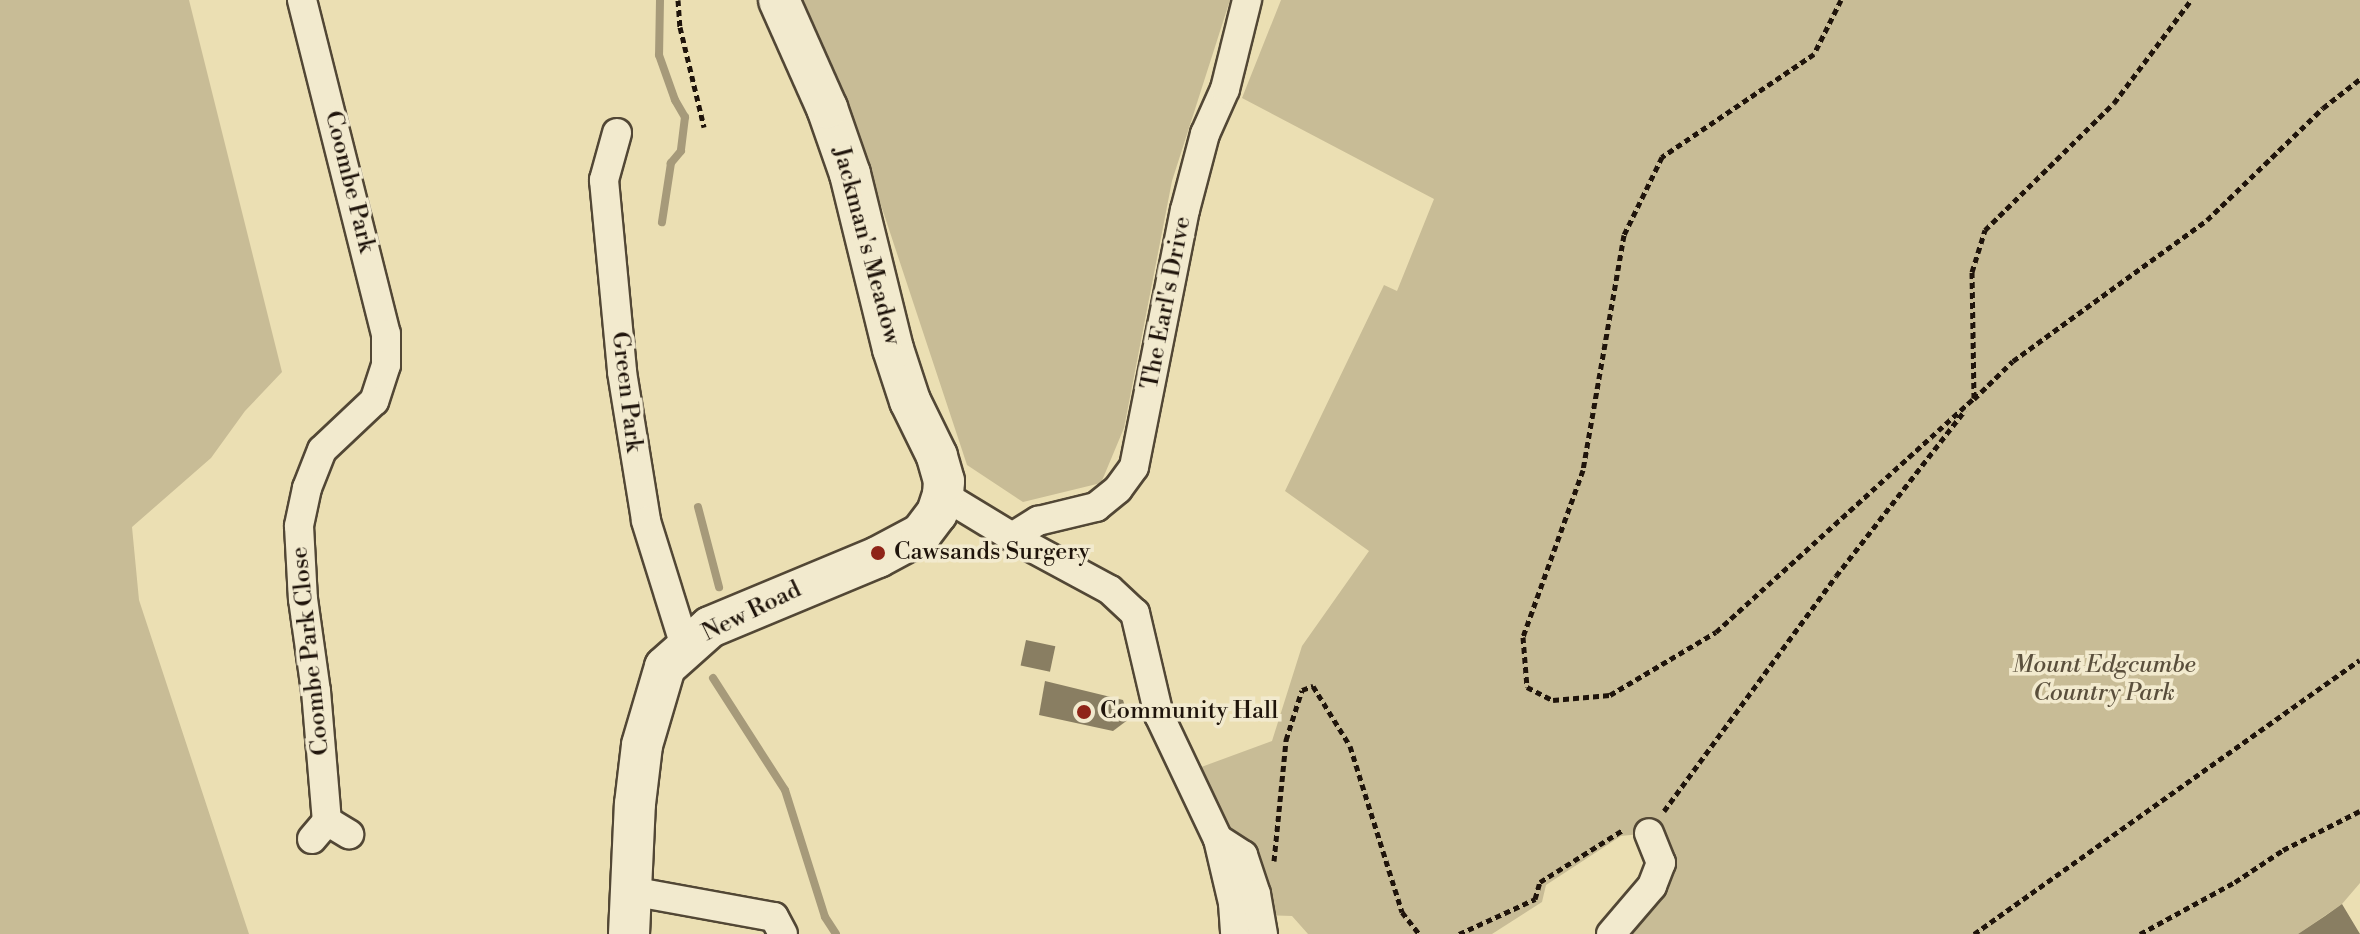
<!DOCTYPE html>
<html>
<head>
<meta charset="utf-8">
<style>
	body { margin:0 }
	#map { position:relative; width:2360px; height:934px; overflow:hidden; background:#ebdfb3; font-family:"Libre Bodoni",serif }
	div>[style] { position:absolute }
	.green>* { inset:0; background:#c8bc96 }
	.stream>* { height:8px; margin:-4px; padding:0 4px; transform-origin:4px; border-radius:4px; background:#a69a7a }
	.building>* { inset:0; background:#897e62; transform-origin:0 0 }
	.path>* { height:5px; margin-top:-2.5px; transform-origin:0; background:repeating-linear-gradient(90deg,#1f140b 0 6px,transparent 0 10px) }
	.roads { filter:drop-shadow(2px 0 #524735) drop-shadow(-2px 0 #524735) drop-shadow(0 2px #524735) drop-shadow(0 -2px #524735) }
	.street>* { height:28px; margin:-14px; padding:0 14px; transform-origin:14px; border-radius:14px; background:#f2eace }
	.secondary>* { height:40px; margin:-20px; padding:0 20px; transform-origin:20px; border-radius:20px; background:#f2eace }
	.dots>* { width:22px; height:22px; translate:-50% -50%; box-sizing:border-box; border:4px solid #f2eace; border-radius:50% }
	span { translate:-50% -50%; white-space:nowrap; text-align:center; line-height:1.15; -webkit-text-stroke:7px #f2eace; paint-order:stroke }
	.street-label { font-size:24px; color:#1f140b }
	.poi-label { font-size:24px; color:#1f140b }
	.left { translate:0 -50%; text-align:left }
	.park-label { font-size:24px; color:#5a4f3c; font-style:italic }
</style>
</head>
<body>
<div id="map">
	<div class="green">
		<div style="clip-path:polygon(0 0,189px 0,282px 372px,245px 411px,211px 458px,132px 527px,139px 600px,249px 934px,0 934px)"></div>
		<div style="clip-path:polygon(796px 0,1230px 0,1172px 181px,1124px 428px,1101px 483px,1023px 502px,967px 465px,872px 178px)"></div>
		<div style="clip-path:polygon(1281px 0,2360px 0,2360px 883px,2342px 904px,2298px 934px,1611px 934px,1652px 886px,1649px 833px,1621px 836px,1546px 885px,1542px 902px,1492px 934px,1308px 934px,1292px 916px,1259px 915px,1185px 773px,1272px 741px,1302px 646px,1369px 551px,1285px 491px,1384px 285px,1397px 291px,1434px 199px,1242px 98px)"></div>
	</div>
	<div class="stream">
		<div style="left:660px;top:0;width:55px;rotate:91deg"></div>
		<div style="left:659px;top:55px;width:48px;rotate:70.4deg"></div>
		<div style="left:675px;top:100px;width:20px;rotate:60deg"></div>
		<div style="left:685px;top:117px;width:34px;rotate:97deg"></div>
		<div style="left:681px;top:151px;width:16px;rotate:130deg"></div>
		<div style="left:671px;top:163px;width:60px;rotate:98.7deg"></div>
		<div style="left:698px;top:507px;width:83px;rotate:75.3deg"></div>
		<div style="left:713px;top:678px;width:133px;rotate:57.3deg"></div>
		<div style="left:785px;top:790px;width:133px;rotate:72.5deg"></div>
		<div style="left:825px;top:917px;width:20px;rotate:57deg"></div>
	</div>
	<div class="building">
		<div style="left:1026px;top:640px;width:30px;height:26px;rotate:12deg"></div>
		<div style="clip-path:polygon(1045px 681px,1123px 700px,1129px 719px,1113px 731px,1039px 715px)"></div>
		<div style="clip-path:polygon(2342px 904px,2360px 934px,2298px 934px,2325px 916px)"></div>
	</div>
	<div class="path">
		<div style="left:678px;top:0;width:27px;rotate:86deg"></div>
		<div style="left:680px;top:27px;width:103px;rotate:76.5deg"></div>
		<div style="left:1841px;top:0;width:60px;rotate:116.6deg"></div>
		<div style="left:1814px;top:54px;width:184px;rotate:145.9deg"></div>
		<div style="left:1662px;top:157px;width:87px;rotate:116deg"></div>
		<div style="left:1624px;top:235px;width:239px;rotate:99.9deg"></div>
		<div style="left:1583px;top:470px;width:177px;rotate:109.8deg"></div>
		<div style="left:1523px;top:637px;width:50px;rotate:85.4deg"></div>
		<div style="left:1527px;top:687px;width:29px;rotate:27deg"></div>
		<div style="left:1553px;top:700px;width:57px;rotate:-5deg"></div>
		<div style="left:1610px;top:695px;width:123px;rotate:-30.7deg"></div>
		<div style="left:1716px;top:632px;width:348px;rotate:-42.2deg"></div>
		<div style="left:1974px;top:398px;width:126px;rotate:-90.9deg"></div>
		<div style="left:1972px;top:272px;width:44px;rotate:-72.8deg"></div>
		<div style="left:1985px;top:230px;width:181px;rotate:-44.6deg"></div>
		<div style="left:2114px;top:103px;width:129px;rotate:-53.2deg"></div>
		<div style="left:1974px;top:399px;width:54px;rotate:-44.3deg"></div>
		<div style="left:2013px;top:361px;width:240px;rotate:-36deg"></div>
		<div style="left:2207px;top:220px;width:161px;rotate:-44deg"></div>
		<div style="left:2323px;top:108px;width:47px;rotate:-38.1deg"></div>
		<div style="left:1664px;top:811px;width:291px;rotate:-53.8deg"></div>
		<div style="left:1836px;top:576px;width:210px;rotate:-52.1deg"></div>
		<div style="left:1274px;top:861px;width:122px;rotate:-84.3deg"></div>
		<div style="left:1286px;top:740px;width:52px;rotate:-72.3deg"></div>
		<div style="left:1302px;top:690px;width:12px;rotate:-20deg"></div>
		<div style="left:1313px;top:686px;width:70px;rotate:58.3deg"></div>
		<div style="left:1350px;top:746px;width:174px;rotate:72.6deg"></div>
		<div style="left:1402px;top:912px;width:28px;rotate:52deg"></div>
		<div style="left:1459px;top:934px;width:84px;rotate:-24.7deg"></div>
		<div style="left:1535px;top:899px;width:18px;rotate:-74deg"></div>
		<div style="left:1540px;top:882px;width:98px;rotate:-32.1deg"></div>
		<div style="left:1974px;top:934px;width:473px;rotate:-35.4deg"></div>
		<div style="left:2140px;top:934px;width:108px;rotate:-28.7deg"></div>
		<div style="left:2235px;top:882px;width:58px;rotate:-33.7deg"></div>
		<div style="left:2283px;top:850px;width:86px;rotate:-26.9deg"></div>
	</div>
	<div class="roads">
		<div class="street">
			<div style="left:302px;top:0;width:344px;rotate:75.9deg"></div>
			<div style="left:386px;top:334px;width:31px;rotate:90deg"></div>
			<div style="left:386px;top:365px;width:38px;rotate:108deg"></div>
			<div style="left:374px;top:401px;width:71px;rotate:136.7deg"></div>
			<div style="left:322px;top:450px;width:41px;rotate:111.5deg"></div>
			<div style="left:307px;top:488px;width:39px;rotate:102deg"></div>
			<div style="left:299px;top:526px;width:73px;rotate:86.9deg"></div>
			<div style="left:303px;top:599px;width:93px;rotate:82deg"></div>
			<div style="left:316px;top:691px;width:130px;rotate:85.2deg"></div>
			<div style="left:617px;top:133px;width:49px;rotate:105.5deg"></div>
			<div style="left:604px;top:180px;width:193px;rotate:84.6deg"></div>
			<div style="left:622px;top:372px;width:151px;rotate:80.8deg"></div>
			<div style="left:646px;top:521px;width:131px;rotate:72.7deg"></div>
			<div style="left:943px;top:495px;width:81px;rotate:31.3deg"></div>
			<div style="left:1012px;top:537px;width:111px;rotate:28.4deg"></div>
			<div style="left:1110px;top:590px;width:34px;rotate:43deg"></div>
			<div style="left:1135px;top:613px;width:105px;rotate:76.8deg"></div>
			<div style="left:1159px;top:715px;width:137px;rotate:64.6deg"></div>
			<div style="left:1218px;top:839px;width:66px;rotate:76.8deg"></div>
			<div style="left:1233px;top:903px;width:31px;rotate:86deg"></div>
			<div style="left:1012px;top:537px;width:31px;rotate:-32deg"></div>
			<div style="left:1038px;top:521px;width:60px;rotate:-13.6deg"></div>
			<div style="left:1096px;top:507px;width:28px;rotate:-39deg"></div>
			<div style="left:1118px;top:489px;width:27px;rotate:-54deg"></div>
			<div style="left:1134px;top:467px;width:262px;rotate:-78.8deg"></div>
			<div style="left:1185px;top:210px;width:79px;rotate:-75.3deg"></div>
			<div style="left:1205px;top:134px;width:49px;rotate:-66deg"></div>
			<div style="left:1225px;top:89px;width:92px;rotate:-76.1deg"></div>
			<div style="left:312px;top:839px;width:23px;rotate:-50deg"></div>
			<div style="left:327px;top:821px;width:26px;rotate:31deg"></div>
			<div style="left:1218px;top:839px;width:30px;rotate:33deg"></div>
			<div style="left:1243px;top:855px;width:41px;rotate:71.6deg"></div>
			<div style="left:1256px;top:894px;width:41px;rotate:80.1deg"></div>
			<div style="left:631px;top:891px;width:145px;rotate:10.3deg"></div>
			<div style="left:774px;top:917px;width:19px;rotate:62deg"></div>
			<div style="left:1611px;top:934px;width:63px;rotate:-49.5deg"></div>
			<div style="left:1652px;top:886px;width:25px;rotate:-69deg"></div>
			<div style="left:1661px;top:863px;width:32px;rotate:-112deg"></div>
		</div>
		<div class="secondary">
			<div style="left:629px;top:934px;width:130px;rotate:-87.4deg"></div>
			<div style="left:635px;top:804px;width:59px;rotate:-83.2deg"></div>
			<div style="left:642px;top:745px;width:81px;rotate:-73.6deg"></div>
			<div style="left:665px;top:667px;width:60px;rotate:-41.6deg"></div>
			<div style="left:710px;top:627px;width:182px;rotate:-22.6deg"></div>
			<div style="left:878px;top:557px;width:49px;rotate:-28.1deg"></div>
			<div style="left:921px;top:534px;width:26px;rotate:-53deg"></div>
			<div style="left:937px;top:513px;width:19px;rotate:-72deg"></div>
			<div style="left:943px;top:495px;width:14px;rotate:-86deg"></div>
			<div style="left:944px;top:481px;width:26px;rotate:-106deg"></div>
			<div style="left:937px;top:456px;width:61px;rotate:-116.1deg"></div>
			<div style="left:910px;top:401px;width:55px;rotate:-108.1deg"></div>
			<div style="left:893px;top:349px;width:180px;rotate:-103.8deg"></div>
			<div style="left:850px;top:174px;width:70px;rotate:-109.2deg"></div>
			<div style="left:827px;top:108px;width:118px;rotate:-114deg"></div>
		</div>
	</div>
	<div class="dots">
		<div style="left:878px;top:553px;background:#8f2418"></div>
		<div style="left:1084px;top:712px;background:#8f2418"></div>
	</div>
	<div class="street-label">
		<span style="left:349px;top:182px;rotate:76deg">Coombe Park</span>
		<span style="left:866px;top:246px;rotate:75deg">Jackman's Meadow</span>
		<span style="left:1167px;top:303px;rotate:-79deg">The Earl's Drive</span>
		<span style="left:626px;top:392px;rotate:83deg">Green Park</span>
		<span style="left:752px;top:612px;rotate:-26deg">New Road</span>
		<span style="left:311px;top:651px;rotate:-96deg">Coombe Park Close</span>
	</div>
	<div class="poi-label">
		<span class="left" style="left:894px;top:553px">Cawsands Surgery</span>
		<span class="left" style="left:1100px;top:712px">Community Hall</span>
	</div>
	<div class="park-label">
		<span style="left:2104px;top:680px">Mount Edgcumbe<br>Country Park</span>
	</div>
</div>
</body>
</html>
